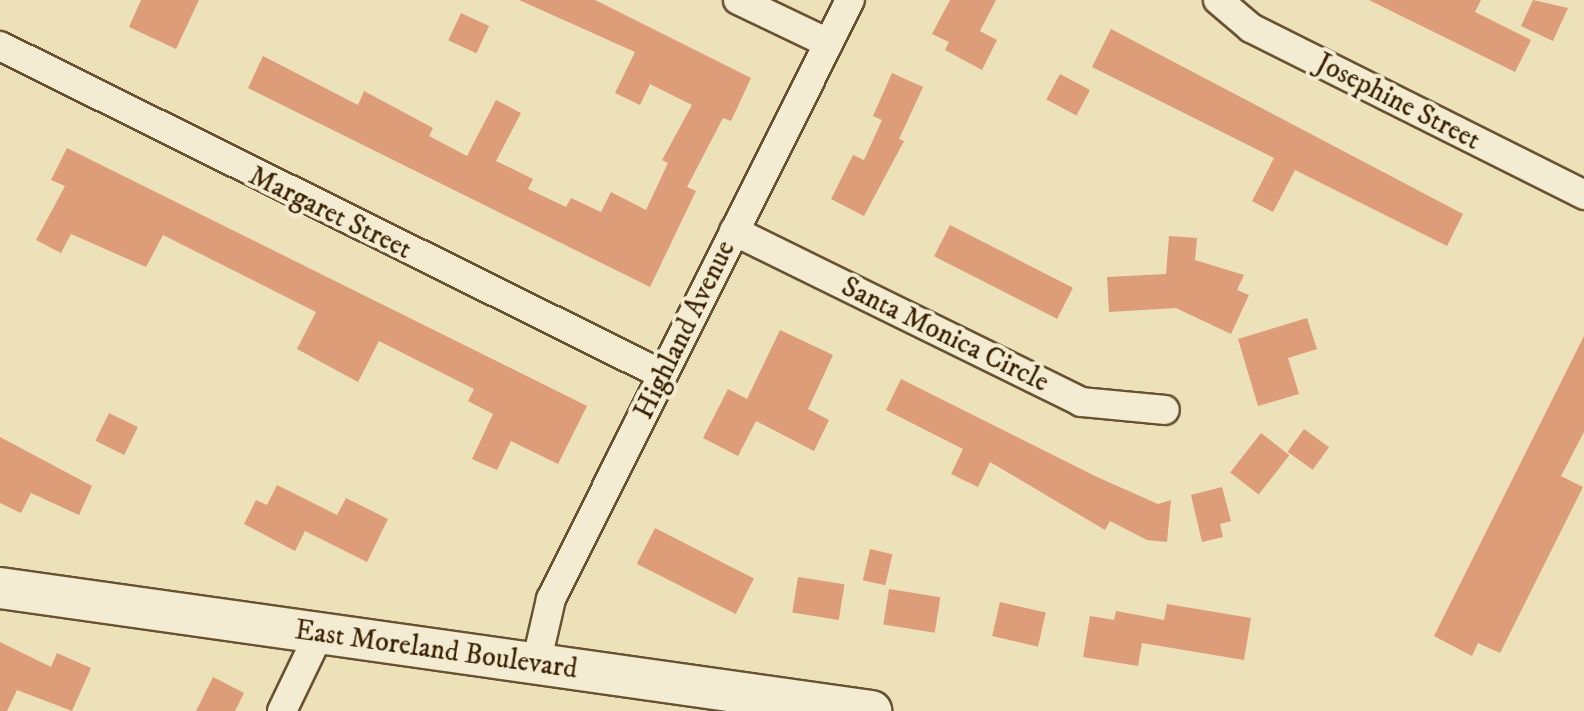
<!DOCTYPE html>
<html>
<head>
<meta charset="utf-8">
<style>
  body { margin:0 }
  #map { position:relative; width:1584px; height:711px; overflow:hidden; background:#ede1b9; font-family:"IM FELL DW Pica",serif }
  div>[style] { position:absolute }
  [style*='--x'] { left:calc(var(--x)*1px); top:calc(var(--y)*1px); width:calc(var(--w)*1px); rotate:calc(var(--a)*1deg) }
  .building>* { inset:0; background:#dc9d78; transform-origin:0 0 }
  .roads { filter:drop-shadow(2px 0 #685230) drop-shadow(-2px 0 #685230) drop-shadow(0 2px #685230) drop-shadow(0 -2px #685230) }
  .street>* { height:28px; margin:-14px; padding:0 14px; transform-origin:14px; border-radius:14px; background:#f3ecd2 }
  .secondary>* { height:40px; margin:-20px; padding:0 20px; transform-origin:20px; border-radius:20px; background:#f3ecd2 }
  span { translate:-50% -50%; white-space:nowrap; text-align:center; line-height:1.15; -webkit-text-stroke:8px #f3ecd2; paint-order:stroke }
  .street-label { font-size:28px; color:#3c2202 }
</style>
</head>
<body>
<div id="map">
  <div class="building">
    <div style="clip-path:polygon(141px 0,199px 0,176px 49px,129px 27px)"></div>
    <div style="clip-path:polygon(519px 0,595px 0,751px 78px,731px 121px,723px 118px,687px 187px,696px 191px,650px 287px,248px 88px,263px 56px,358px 105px,364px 91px,433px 128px,429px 136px,467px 156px,496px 100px,521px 113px,496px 161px,533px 179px,528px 189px,566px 207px,571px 198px,601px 212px,611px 192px,646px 210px,668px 163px,662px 160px,692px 105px,650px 84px,640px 105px,615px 93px,635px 52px)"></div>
    <div style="clip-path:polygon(950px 0,996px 0,980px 31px,997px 40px,982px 70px,945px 50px,949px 42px,932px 34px)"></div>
    <div style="clip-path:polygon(1369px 0,1481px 0,1475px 12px,1531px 40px,1515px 72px)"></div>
    <div style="clip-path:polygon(1533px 0,1568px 8px,1553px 41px,1521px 26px)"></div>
    <div style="left:461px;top:13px;width:31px;height:30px;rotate:25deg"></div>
    <div style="clip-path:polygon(1111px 29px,1463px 214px,1447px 246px,1295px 170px,1273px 212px,1252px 201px,1274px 158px,1092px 67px)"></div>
    <div style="clip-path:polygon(892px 73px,923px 87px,899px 139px,904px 141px,864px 216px,831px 199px,853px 155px,864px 160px,882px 120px,873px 116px)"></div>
    <div style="left:1060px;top:74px;width:34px;height:29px;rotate:28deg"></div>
    <div style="clip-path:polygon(67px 148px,587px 406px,558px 464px,511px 441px,497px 470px,472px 459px,493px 414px,468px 401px,474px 389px,379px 341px,358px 382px,297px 349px,316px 312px,163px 235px,146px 267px,71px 234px,61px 253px,36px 240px,65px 186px,51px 180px)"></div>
    <div style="left:950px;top:225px;width:138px;height:35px;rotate:27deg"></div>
    <div style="clip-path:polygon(1169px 236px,1197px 238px,1195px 260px,1244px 275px,1237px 290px,1249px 295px,1231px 334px,1176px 308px,1109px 312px,1107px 277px,1166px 274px)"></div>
    <div style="clip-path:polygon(1307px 318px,1317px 349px,1288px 358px,1299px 394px,1258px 406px,1238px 339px)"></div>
    <div style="clip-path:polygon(780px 330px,833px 355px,808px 409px,829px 420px,814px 451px,756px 421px,738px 456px,703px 438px,728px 389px,747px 399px)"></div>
    <div style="clip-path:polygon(1584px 336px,1584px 432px,1561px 476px,1583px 487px,1500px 653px,1478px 643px,1472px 656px,1434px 636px)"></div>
    <div style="clip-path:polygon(901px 379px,1097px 477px,1158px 504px,1171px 500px,1167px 542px,1147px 540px,1110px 521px,1105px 530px,990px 462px,978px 487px,951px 474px,963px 449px,886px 410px)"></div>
    <div style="left:109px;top:413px;width:32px;height:31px;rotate:26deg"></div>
    <div style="left:1304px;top:429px;width:31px;height:28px;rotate:36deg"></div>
    <div style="left:1261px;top:433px;width:36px;height:50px;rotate:38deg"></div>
    <div style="clip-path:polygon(0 437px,92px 486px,79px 515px,31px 493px,21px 513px,0 503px)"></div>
    <div style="clip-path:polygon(277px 485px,337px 515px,346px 498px,388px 519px,367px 562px,305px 531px,295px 551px,244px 524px,256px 500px,267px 505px)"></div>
    <div style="clip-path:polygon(1222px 487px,1231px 521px,1220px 524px,1223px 537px,1202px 542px,1191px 495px)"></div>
    <div style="left:655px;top:528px;width:111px;height:40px;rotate:27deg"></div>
    <div style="left:870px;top:549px;width:23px;height:32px;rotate:13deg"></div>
    <div style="left:798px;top:577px;width:47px;height:36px;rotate:9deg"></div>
    <div style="left:889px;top:589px;width:52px;height:36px;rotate:9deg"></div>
    <div style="left:1000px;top:602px;width:47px;height:35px;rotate:13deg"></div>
    <div style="clip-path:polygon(1167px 604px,1251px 618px,1244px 660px,1142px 643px,1138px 666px,1083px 657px,1090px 616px,1114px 620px,1116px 611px,1164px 620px)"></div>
    <div style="clip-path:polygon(0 642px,51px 667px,57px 653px,91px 668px,72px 711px,17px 690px,7px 711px,0 711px)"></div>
    <div style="clip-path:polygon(213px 677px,244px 693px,235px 711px,196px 711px)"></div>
  </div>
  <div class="roads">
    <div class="street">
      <div style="--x:738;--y:0;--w:100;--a:25.5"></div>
      <div style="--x:1218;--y:0;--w:43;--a:40.3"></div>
      <div style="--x:1251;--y:28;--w:373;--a:26.6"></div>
      <div style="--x:0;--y:46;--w:740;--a:26.39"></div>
      <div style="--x:734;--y:231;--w:387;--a:26.2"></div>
      <div style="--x:1081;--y:402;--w:84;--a:5.4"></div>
      <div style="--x:536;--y:664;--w:67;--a:-77"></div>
      <div style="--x:551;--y:599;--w:669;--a:-63.47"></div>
      <div style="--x:282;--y:711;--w:85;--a:-64.3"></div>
    </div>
    <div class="secondary">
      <div style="--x:0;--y:588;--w:880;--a:8.04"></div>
    </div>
  </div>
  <div class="street-label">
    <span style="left:1398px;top:102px;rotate:27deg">Josephine Street</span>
    <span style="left:330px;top:213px;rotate:26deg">Margaret Street</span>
    <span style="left:685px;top:330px;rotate:-64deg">Highland Avenue</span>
    <span style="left:945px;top:335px;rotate:26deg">Santa Monica Circle</span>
    <span style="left:436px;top:650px;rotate:8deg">East Moreland Boulevard</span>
  </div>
</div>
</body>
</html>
